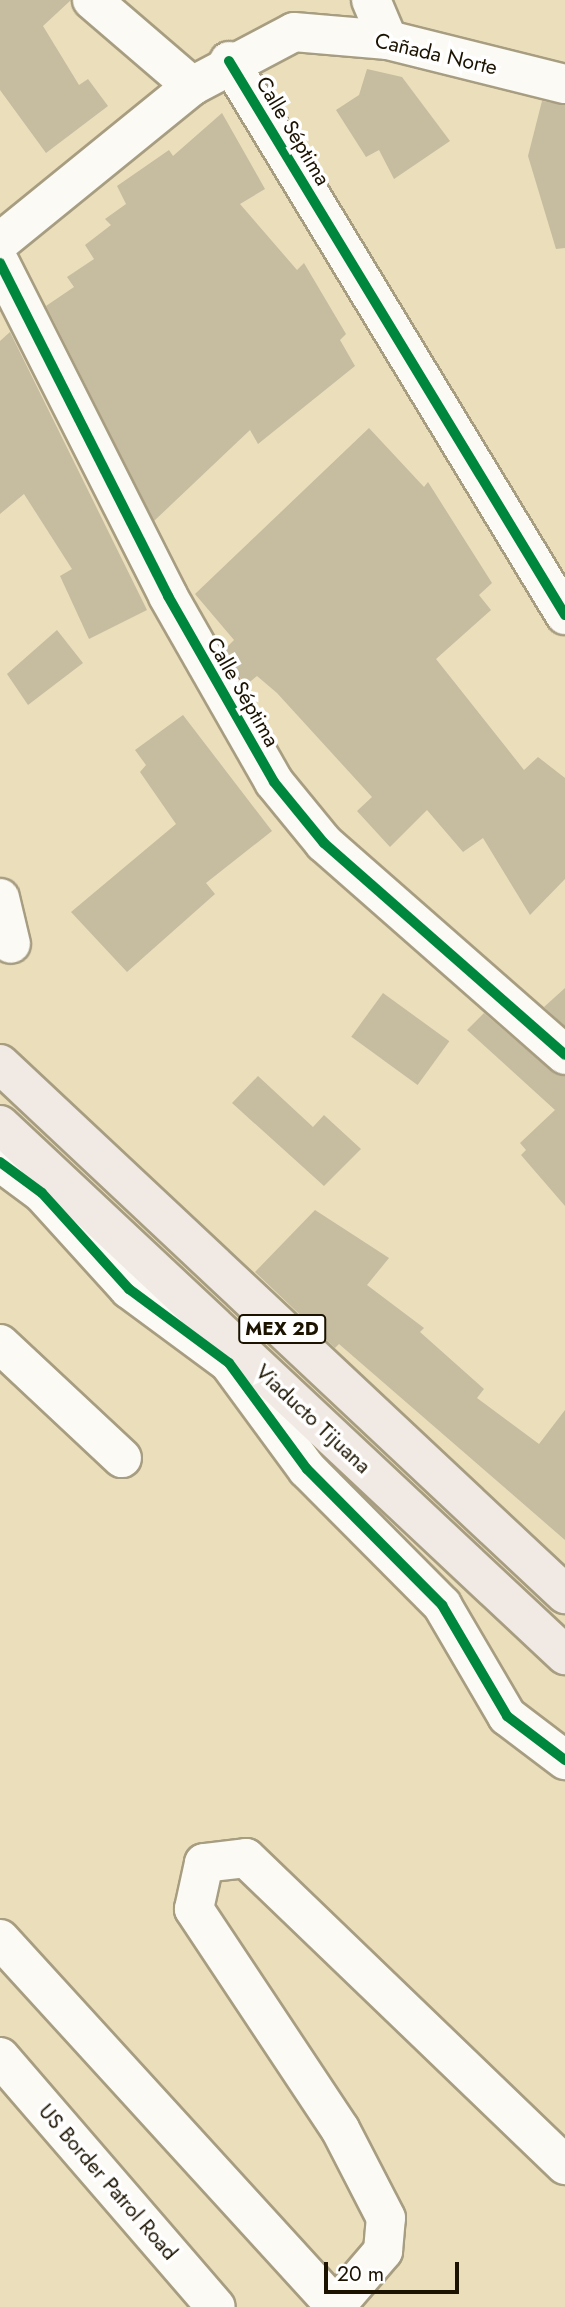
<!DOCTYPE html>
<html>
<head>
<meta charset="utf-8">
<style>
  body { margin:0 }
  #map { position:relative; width:565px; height:2307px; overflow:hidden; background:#ebdebb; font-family:Jost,sans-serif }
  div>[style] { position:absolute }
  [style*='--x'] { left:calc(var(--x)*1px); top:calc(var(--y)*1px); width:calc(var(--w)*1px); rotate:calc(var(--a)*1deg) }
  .building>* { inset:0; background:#c6bca0; transform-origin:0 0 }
  .roads { filter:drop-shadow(2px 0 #a79d81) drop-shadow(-2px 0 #a79d81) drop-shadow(0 2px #a79d81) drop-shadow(0 -2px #a79d81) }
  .minor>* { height:38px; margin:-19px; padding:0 19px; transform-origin:19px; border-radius:19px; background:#fcfaf5 }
  .highway>* { height:38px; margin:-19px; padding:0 19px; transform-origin:19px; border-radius:19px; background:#f1e9e3 }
  .cycleway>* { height:10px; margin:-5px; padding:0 5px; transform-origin:5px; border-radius:5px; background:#00873e }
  span { translate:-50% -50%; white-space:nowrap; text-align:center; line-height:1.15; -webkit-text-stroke:7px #fff; paint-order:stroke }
  .shield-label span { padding:2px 5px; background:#fff; border:2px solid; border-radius:5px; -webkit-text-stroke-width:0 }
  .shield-label { font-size:19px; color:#1b1300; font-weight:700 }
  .street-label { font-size:21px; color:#1b1300 }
  .scale { position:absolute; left:324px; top:2262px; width:135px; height:32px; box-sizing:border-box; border:4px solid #1b1300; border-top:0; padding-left:9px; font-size:21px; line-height:24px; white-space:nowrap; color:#1b1300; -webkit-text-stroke:5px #fff; paint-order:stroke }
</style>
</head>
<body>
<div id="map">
  <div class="building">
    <div style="clip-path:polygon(0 0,71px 0,43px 26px,79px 85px,88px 79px,108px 106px,46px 153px,0 90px)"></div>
    <div style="clip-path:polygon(367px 69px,402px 77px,450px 141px,394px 179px,379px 150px,366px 157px,336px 110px,359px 95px)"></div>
    <div style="clip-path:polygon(542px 101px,565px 105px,565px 248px,556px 249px,528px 156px)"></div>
    <div style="clip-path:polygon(222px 113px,265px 189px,240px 204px,297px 270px,304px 263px,346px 334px,340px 340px,355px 366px,258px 444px,250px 430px,154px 521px,46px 306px,74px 287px,67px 277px,94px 259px,85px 245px,111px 225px,105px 219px,126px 204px,117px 186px,169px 150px,173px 156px)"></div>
    <div style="clip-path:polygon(10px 332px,147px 610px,89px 639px,60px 576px,72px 569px,24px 494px,0 514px,0 341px)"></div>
    <div style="clip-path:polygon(369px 428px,424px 487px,428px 482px,492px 583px,479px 595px,491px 610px,436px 659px,524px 770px,538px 757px,565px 778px,565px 879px,530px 915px,483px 838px,463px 852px,427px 810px,390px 847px,357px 811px,372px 797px,277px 693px,257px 676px,245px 686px,224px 650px,234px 640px,195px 594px)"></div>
    <div style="clip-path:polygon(57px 630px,83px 663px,28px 705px,7px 674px)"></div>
    <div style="clip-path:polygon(183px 715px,272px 831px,206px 883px,215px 894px,127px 972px,71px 912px,176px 824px,140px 772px,146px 765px,135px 750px)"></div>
    <div style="clip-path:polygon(565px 988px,565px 1026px,544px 1007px)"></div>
    <div style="left:383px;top:993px;width:82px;height:54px;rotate:36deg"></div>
    <div style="clip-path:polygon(484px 1013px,551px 1071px,565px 1076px,565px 1206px,521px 1155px,526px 1150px,520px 1143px,555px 1110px,467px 1030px)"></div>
    <div style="clip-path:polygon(258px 1076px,313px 1127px,324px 1115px,361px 1149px,324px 1186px,232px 1103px)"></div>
    <div style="clip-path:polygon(315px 1210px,389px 1258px,367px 1285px,424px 1328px,420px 1332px,484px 1389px,477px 1398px,539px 1444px,565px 1410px,565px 1540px,339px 1344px,335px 1348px,255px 1272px)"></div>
  </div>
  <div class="roads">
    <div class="minor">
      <div style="--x:92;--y:0;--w:132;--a:40.7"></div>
      <div style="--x:371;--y:0;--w:43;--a:67"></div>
      <div style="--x:229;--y:61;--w:648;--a:58.76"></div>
      <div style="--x:0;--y:242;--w:247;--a:-39.1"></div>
      <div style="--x:192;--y:86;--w:115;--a:-27.9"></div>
      <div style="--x:294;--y:32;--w:94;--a:4.9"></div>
      <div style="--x:388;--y:40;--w:182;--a:14"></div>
      <div style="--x:0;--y:263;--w:373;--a:63.2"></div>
      <div style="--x:168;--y:596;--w:214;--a:60.3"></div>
      <div style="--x:274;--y:782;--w:79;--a:50.7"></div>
      <div style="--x:324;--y:843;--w:321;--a:41.3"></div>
      <div style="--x:0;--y:898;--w:47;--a:76.6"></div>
      <div style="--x:0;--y:1162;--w:52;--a:36.4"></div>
      <div style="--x:42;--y:1193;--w:130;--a:47.8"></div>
      <div style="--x:129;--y:1289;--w:124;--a:36.5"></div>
      <div style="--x:229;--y:1363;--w:132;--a:53.7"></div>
      <div style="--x:307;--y:1469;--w:192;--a:45.2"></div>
      <div style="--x:442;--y:1605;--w:129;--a:59.6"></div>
      <div style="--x:507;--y:1716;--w:73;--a:37.2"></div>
      <div style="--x:0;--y:1344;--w:167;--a:43.1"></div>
      <div style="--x:0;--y:1939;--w:498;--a:47.6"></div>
      <div style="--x:0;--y:2057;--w:330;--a:49.2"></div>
      <div style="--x:335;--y:2307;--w:74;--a:-49.4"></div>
      <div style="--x:383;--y:2251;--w:33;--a:-85"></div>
      <div style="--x:386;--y:2218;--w:100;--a:-117.3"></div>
      <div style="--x:340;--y:2129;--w:264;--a:-123.6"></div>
      <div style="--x:194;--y:1909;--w:47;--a:-77.7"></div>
      <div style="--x:204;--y:1863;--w:42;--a:-6.8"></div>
      <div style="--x:246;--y:1858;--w:443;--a:43.9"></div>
    </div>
    <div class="highway">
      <div style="--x:0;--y:1064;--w:775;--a:43.17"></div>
      <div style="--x:0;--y:1125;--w:775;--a:43.17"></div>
    </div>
  </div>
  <div class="cycleway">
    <div style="--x:229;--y:61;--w:648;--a:58.76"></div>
    <div style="--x:0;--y:263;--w:373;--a:63.2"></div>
    <div style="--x:168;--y:596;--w:214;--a:60.3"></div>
    <div style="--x:274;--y:782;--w:79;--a:50.7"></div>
    <div style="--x:324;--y:843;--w:321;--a:41.3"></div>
    <div style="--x:0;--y:1162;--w:52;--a:36.4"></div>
    <div style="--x:42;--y:1193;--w:130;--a:47.8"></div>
    <div style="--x:129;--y:1289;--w:124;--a:36.5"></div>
    <div style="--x:229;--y:1363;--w:132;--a:53.7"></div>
    <div style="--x:307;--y:1469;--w:192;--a:45.2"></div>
    <div style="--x:442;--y:1605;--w:129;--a:59.6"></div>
    <div style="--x:507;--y:1716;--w:73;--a:37.2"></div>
  </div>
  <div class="shield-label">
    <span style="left:282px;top:1329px">MEX 2D</span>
  </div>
  <div class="street-label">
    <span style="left:436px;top:54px;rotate:13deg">Cañada Norte</span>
    <span style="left:293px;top:131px;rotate:59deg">Calle Séptima</span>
    <span style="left:243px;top:692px;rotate:60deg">Calle Séptima</span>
    <span style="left:313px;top:1419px;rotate:43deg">Viaducto Tijuana</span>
    <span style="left:108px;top:2182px;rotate:49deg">US Border Patrol Road</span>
  </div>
  <div class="scale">20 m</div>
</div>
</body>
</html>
